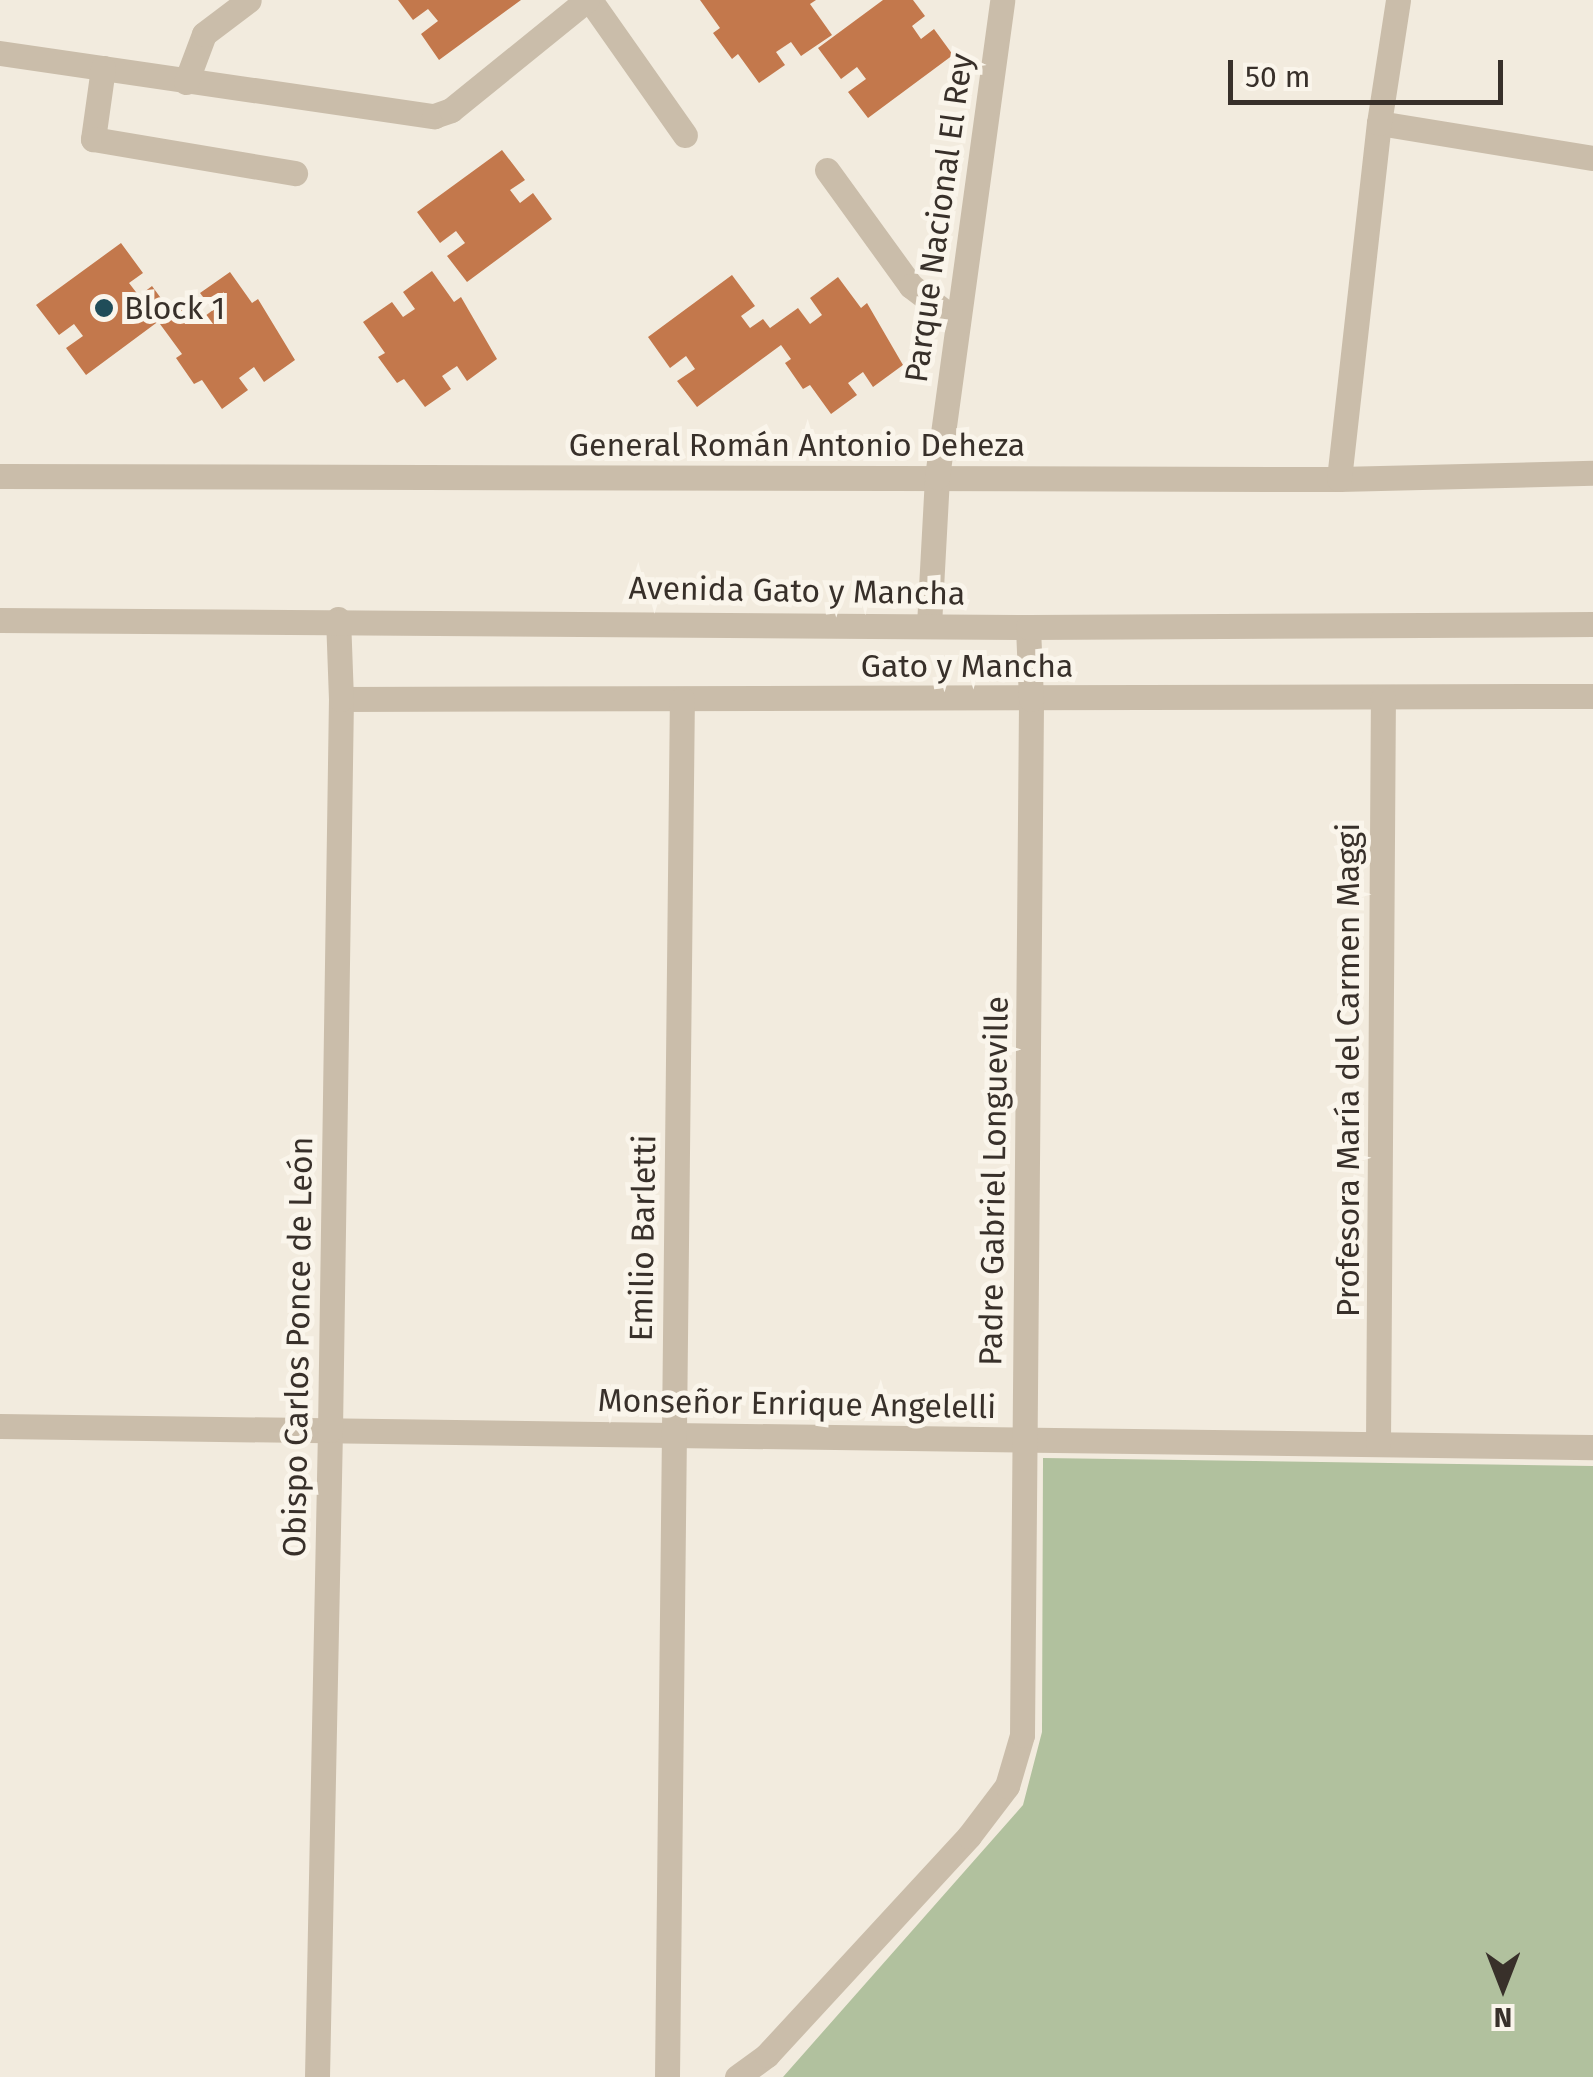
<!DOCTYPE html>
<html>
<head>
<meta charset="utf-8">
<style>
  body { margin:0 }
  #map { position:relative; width:1593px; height:2077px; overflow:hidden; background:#f2ebde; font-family:"Fira Sans",sans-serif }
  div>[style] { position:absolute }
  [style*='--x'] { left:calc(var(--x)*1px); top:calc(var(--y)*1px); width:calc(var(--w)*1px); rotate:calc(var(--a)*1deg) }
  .green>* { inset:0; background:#b1c19e }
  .building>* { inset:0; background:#c3784c }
  .minor>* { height:25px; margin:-12.5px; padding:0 12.5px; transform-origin:12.5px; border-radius:12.5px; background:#cabdaa }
  .tertiary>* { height:25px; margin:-12.5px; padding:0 12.5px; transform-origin:12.5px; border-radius:12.5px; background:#cabdaa }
  .dots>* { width:28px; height:28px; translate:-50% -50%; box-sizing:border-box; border:5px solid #faf5eb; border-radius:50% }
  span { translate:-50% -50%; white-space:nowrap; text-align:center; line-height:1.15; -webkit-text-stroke:10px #faf5eb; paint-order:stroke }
  .street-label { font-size:32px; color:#38302a }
  .poi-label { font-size:32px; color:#38302a }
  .left { translate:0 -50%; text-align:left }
  .north { position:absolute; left:1453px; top:1937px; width:100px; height:100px; -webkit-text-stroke:8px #faf5eb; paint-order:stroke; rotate:180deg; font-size:28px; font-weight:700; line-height:40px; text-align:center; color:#38302a }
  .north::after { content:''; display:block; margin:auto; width:35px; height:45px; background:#38302a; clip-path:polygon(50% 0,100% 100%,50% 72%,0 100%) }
  .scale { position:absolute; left:1228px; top:60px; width:275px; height:45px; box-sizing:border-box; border:5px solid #38302a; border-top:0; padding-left:12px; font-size:30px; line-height:35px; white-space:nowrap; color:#38302a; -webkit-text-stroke:8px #faf5eb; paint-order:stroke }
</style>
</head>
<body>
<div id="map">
  <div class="green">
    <div style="clip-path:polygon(1043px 1458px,1593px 1466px,1593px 2077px,783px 2077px,1023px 1805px,1042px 1732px)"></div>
  </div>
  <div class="building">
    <div style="clip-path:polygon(398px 0,521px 0,439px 60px,421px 34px,438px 21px,428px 9px,413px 20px)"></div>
    <div style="clip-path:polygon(700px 0,816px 0,810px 4px,832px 35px,801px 56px,791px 42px,776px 52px,785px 65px,759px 83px,738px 54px,732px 59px,713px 33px,720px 28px)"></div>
    <div style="clip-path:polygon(883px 0,913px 0,925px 16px,912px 26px,921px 39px,934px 29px,953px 55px,868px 118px,848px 92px,866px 79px,857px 67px,841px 79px,818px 48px)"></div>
    <div style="clip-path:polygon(502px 150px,525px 180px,510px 190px,520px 203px,533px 193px,552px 219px,467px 282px,447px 256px,465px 243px,456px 231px,440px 243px,417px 212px)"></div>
    <div style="clip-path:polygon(121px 243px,143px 273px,129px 283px,139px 296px,152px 286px,171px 312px,86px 375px,66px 348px,83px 336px,74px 324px,59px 335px,36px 305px)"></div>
    <div style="clip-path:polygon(432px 271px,454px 302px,461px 297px,497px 359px,467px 381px,457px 366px,442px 376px,451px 389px,425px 407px,404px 379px,397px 383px,378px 357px,385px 353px,363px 322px,392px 302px,403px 317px,415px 309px,403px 292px)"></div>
    <div style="clip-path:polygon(230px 272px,252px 303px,258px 299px,295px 360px,264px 382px,254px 367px,239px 378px,248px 390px,222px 409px,202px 380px,194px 384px,176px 358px,182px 354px,160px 324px,190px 303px,201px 319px,213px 310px,200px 293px)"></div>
    <div style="clip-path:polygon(732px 275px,755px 306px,741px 316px,750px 328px,763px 319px,770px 328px,798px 308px,810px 324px,822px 315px,810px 298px,838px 277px,861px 308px,867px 303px,903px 365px,873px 387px,863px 372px,848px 383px,857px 395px,831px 414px,810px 385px,803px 389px,785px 363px,791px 359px,781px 345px,697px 407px,677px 381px,695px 369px,686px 356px,670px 368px,648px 337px)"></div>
  </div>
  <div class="minor">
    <div style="--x:590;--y:0;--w:165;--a:54.9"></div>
    <div style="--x:0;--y:53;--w:439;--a:8.3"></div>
    <div style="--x:434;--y:116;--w:18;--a:-19"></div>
    <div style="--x:451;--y:110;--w:175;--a:-39"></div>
    <div style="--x:103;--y:68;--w:72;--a:98"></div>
    <div style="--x:93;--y:139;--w:205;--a:9.6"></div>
    <div style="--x:186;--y:82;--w:51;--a:-69.4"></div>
    <div style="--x:204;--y:34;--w:56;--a:-37.1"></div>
    <div style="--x:1379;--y:123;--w:217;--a:9.3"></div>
    <div style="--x:827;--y:170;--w:143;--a:54.1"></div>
    <div style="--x:911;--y:286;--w:59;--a:37.5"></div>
    <div style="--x:0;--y:476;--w:1339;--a:0.13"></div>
    <div style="--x:1339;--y:479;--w:254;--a:-1.4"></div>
    <div style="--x:1339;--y:479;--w:358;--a:-83.6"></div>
    <div style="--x:1379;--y:123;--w:124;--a:-81.2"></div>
    <div style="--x:929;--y:625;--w:148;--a:-86.9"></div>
    <div style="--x:937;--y:477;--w:481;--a:-82.2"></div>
    <div style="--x:341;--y:699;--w:1252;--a:-0.14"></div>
    <div style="--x:0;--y:1426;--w:1593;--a:0.76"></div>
    <div style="--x:1378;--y:1443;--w:745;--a:-89.62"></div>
    <div style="--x:317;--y:2077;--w:647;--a:-88.85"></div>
    <div style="--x:330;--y:1430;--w:731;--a:-89.14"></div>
    <div style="--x:341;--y:699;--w:80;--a:-92.1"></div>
    <div style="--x:667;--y:2077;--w:1378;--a:-89.38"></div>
    <div style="--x:737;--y:2077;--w:37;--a:-36"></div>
    <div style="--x:767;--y:2055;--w:298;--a:-47.3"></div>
    <div style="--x:969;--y:1836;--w:63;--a:-52.8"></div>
    <div style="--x:1007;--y:1786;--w:53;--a:-73.6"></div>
    <div style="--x:1022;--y:1735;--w:1036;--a:-89.5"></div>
    <div style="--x:1031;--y:699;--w:72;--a:-92.4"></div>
  </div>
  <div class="tertiary">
    <div style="--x:0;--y:620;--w:1028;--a:0.39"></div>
    <div style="--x:1028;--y:627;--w:565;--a:-0.3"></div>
  </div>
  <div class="dots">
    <div style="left:104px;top:308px;background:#204d59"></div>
  </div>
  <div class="street-label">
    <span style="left:939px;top:218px;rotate:-82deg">Parque Nacional El Rey</span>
    <span style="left:797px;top:445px">General Román Antonio Deheza</span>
    <span style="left:797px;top:591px;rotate:1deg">Avenida Gato y Mancha</span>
    <span style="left:967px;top:666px">Gato y Mancha</span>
    <span style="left:1348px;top:1070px;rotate:-90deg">Profesora María del Carmen Maggi</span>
    <span style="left:994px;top:1181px;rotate:-89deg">Padre Gabriel Longueville</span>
    <span style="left:643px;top:1238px;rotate:-89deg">Emilio Barletti</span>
    <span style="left:298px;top:1347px;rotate:-89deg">Obispo Carlos Ponce de León</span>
    <span style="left:797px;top:1404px;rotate:1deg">Monseñor Enrique Angelelli</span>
  </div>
  <div class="poi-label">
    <span class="left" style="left:124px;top:308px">Block 1</span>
  </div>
  <div class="north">N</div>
  <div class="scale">50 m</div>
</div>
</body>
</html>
